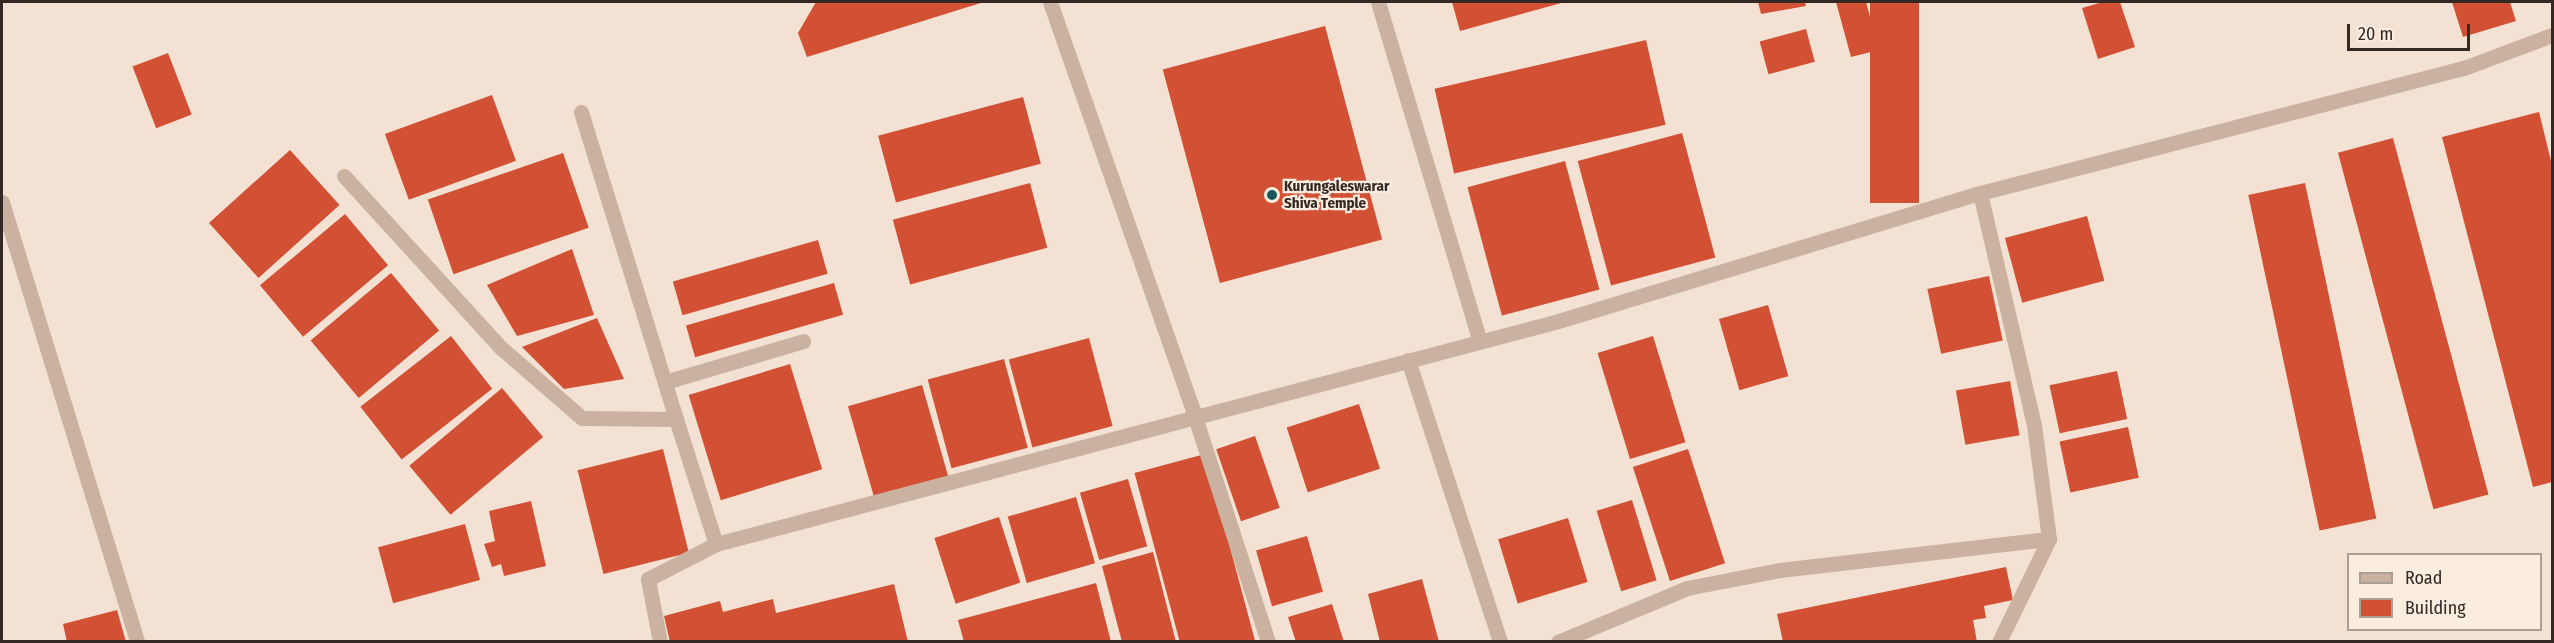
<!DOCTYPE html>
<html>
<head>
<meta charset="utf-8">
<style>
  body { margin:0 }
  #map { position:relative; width:2554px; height:643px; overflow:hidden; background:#f3e2d4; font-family:"Fira Sans Condensed",sans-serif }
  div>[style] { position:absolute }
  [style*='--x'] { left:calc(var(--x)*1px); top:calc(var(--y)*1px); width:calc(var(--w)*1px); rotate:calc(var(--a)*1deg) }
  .building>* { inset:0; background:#d25033; transform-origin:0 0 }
  .lane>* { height:15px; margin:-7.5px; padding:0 7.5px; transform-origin:7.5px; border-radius:7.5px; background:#cbb19f }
  .street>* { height:15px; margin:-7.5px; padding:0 7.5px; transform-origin:7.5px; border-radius:7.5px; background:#cbb19f }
  .dots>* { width:16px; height:16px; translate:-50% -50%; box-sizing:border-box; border:3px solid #faede0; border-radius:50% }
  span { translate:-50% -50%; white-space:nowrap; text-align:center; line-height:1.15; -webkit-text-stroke:4.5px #faede0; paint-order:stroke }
  .poi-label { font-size:15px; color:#342824; font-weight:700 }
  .left { translate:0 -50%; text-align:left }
  .frame { position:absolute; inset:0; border:3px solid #342824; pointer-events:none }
  .legend { position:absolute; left:2347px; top:553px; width:195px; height:78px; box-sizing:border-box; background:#faede0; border:2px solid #ab9e95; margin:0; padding:8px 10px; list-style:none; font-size:18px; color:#342824 }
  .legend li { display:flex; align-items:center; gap:12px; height:30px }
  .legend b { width:30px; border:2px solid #ab9e95 }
  .scale { position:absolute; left:2347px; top:24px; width:123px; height:27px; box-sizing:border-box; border:3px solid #342824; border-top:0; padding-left:8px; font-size:18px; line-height:21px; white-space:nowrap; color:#342824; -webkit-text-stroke:4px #faede0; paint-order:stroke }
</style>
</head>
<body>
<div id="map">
  <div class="building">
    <div style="clip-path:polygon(816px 2px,984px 2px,807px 57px,798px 33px)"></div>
    <div style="clip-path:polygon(1452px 2px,1565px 2px,1460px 31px)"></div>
    <div style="clip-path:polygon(1758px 2px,1805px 2px,1806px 6px,1761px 14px)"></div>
    <div style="clip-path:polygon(1836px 2px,1866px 2px,1879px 50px,1851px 57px)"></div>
    <div style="left:1870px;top:2px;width:49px;height:201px"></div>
    <div style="clip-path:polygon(2103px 2px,2120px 2px,2135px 47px,2098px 59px,2082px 8px)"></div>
    <div style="clip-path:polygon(2452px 2px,2510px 2px,2516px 21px,2463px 37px)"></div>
    <div style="left:1325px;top:26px;width:221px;height:168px;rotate:75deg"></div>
    <div style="left:1806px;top:29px;width:34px;height:48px;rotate:75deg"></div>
    <div style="left:1646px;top:40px;width:87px;height:217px;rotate:77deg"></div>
    <div style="left:168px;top:53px;width:66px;height:38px;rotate:69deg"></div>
    <div style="left:492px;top:95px;width:70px;height:114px;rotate:70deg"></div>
    <div style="left:1023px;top:97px;width:69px;height:150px;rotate:75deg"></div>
    <div style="clip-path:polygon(2539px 112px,2552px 165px,2552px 482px,2533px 487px,2442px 137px)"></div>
    <div style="left:1682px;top:133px;width:129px;height:108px;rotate:75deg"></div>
    <div style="left:2393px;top:138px;width:369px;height:57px;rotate:75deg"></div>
    <div style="left:290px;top:150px;width:74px;height:109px;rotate:48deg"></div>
    <div style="left:563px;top:153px;width:79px;height:143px;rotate:71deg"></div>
    <div style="left:1565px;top:161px;width:133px;height:101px;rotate:75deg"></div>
    <div style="left:1030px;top:183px;width:67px;height:142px;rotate:75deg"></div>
    <div style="left:2305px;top:183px;width:343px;height:58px;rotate:78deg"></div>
    <div style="left:345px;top:214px;width:67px;height:111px;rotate:50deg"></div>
    <div style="left:2087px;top:216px;width:67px;height:85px;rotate:75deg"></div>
    <div style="left:818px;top:240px;width:35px;height:151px;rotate:74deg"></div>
    <div style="clip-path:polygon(572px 249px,594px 315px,517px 336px,487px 285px)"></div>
    <div style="left:391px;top:273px;width:75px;height:105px;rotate:50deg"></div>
    <div style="left:1989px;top:276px;width:66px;height:63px;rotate:78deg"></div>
    <div style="left:834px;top:283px;width:33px;height:154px;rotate:74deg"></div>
    <div style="left:1768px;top:305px;width:74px;height:51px;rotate:74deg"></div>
    <div style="clip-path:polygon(597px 318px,624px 379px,564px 389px,522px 347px)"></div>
    <div style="left:451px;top:336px;width:67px;height:115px;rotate:52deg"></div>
    <div style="left:1653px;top:336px;width:111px;height:58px;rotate:73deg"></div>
    <div style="left:1089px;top:338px;width:91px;height:83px;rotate:75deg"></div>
    <div style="left:1004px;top:359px;width:92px;height:79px;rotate:75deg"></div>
    <div style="left:790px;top:364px;width:110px;height:106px;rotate:73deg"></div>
    <div style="left:2117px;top:371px;width:49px;height:69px;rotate:78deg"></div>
    <div style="left:2010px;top:381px;width:55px;height:55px;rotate:80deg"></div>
    <div style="left:922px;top:385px;width:96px;height:77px;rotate:74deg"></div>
    <div style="left:502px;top:388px;width:64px;height:121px;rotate:50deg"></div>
    <div style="left:1359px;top:404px;width:68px;height:76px;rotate:72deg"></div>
    <div style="left:2128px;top:427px;width:52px;height:70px;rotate:78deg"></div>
    <div style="left:1255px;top:436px;width:76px;height:41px;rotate:71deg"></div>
    <div style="left:663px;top:449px;width:107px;height:88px;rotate:76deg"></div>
    <div style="left:1688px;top:449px;width:120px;height:58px;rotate:72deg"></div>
    <div style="left:1205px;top:454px;width:195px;height:73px;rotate:75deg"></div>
    <div style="left:1128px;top:479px;width:70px;height:50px;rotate:74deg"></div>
    <div style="left:1076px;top:497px;width:69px;height:71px;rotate:74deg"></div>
    <div style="left:1632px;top:500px;width:84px;height:37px;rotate:73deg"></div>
    <div style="clip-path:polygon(531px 501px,546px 566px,504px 576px,501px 564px,492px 567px,484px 544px,495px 541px,489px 511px)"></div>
    <div style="left:999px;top:517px;width:69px;height:68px;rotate:72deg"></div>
    <div style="left:1568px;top:518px;width:67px;height:73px;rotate:73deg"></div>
    <div style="left:465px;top:524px;width:58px;height:90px;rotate:75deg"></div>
    <div style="left:1307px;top:536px;width:58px;height:53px;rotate:74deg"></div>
    <div style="clip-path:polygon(1153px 552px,1176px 642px,1122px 642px,1102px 566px)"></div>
    <div style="clip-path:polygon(2006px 567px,2013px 600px,1984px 606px,1986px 618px,1973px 620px,1977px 642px,1783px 642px,1777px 614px)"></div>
    <div style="clip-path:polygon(1422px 579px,1439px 642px,1380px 642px,1368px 594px)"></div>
    <div style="clip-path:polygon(1096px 583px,1111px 642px,964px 642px,958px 620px)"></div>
    <div style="clip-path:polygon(894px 584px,908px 642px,670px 642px,664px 616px,720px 601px,723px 612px,773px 599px,776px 613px)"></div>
    <div style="clip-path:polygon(1332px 604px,1344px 642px,1296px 642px,1288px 617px)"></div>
    <div style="clip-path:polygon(117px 610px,126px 642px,67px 642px,63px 624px)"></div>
  </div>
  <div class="lane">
    <div style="--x:2;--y:202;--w:460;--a:72.9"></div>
    <div style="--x:1408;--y:360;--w:297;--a:71.9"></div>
  </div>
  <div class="street">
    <div style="--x:1050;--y:2;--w:436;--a:70.7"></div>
    <div style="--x:1194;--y:414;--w:240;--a:72"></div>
    <div style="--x:1378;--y:2;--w:354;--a:73.3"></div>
    <div style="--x:581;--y:112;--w:321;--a:72.8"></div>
    <div style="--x:344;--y:176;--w:231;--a:47.6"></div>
    <div style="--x:500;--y:347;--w:108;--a:40.9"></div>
    <div style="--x:582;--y:418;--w:94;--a:0.6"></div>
    <div style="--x:676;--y:419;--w:131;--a:72.3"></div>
    <div style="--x:1980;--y:193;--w:500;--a:-14.5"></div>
    <div style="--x:2464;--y:68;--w:94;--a:-20.6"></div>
    <div style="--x:665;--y:382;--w:144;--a:-16.5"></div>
    <div style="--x:660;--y:642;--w:64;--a:-100.8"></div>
    <div style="--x:648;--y:579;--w:76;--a:-27.2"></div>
    <div style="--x:716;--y:544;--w:868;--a:-14.82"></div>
    <div style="--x:1555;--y:322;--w:444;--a:-16.9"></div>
    <div style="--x:1980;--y:193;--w:238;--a:76.9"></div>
    <div style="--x:2034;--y:425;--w:115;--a:82.5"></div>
    <div style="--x:2049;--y:539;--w:114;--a:115.9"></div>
    <div style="--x:1558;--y:642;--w:140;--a:-22.7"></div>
    <div style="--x:1687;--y:588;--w:95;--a:-11"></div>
    <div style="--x:1780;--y:570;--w:271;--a:-6.6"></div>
  </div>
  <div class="dots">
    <div style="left:1272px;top:195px;background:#165859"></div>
  </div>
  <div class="poi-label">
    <span class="left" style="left:1284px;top:195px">Kurungaleswarar<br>Shiva Temple</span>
  </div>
  <div class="frame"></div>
  <ul class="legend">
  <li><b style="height:8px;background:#cbb19f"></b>Road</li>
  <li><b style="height:16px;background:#d25033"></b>Building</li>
  </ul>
  <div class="scale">20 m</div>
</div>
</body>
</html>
